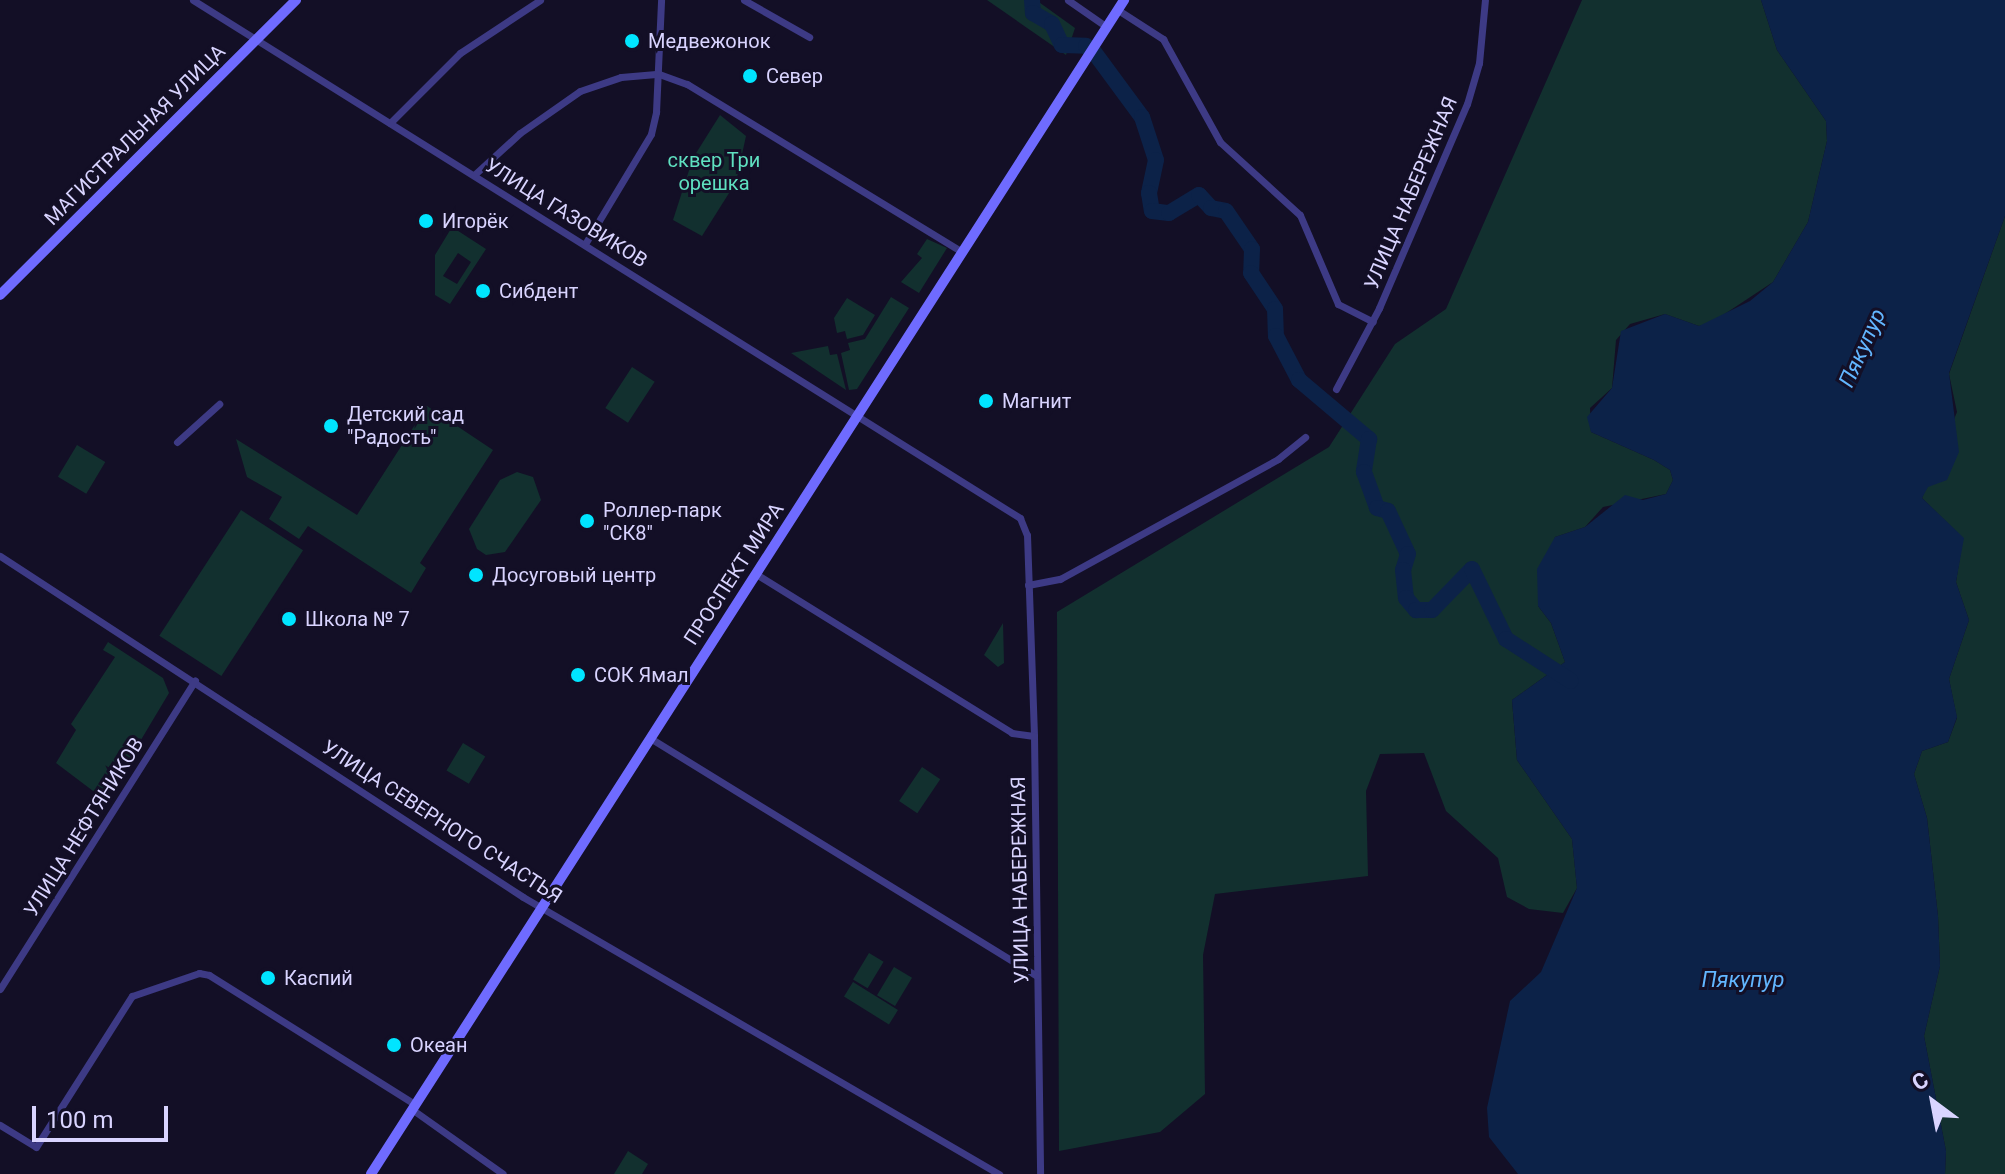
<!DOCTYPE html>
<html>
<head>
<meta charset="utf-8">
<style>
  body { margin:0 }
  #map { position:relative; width:2005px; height:1174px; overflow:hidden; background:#130f26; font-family:Roboto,sans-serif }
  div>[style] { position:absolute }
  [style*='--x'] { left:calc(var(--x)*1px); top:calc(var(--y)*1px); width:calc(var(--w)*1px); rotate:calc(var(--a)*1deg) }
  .green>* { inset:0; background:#12302f; transform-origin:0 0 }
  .water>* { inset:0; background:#0c2248 }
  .river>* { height:16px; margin:-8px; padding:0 8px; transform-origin:8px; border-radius:8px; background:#0c2248 }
  .minor>* { height:7px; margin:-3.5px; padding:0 3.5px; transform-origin:3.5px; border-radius:3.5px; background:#3d3a85 }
  .secondary>* { height:10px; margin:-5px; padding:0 5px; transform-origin:5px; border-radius:5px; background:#6f6bff }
  .dots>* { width:22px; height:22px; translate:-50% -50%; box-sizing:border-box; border:4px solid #130f26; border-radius:50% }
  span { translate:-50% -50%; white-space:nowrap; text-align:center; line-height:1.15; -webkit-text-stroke:6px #130f26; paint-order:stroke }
  .poi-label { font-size:20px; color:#d9d4ff }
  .left { translate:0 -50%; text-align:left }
  .street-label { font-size:20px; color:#d9d4ff }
  .park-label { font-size:20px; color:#5fe0c0 }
  .water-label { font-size:22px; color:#62b6ff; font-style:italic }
  .north { position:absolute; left:1893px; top:1062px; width:80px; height:80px; -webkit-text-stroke:6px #130f26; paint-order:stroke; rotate:328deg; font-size:22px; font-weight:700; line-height:32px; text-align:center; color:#d9d4ff }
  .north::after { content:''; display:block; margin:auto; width:28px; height:36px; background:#d9d4ff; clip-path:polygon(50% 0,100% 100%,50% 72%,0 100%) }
  .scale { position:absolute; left:32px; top:1106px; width:136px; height:36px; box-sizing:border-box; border:4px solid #d9d4ff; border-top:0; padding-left:10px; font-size:24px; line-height:28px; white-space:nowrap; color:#d9d4ff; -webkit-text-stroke:6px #130f26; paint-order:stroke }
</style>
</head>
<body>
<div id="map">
  <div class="green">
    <div style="clip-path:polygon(987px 0,1036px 0,1075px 28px,1066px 55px)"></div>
    <div style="clip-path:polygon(1582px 0,1761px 0,1777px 50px,1826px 121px,1827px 141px,1808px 222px,1773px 282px,1711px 323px,1699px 326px,1665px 314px,1630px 324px,1616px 340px,1612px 388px,1590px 408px,1591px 432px,1654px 460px,1670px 470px,1673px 480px,1666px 494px,1603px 507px,1585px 527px,1555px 537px,1538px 606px,1551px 623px,1565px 662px,1512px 700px,1517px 760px,1572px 839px,1577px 888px,1563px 913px,1529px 909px,1507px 897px,1498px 858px,1446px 811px,1424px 753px,1380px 754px,1366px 791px,1368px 876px,1215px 894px,1203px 955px,1205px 1094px,1160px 1132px,1059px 1151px,1057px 612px,1329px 447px,1395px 344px,1446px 309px)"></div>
    <div style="clip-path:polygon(720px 115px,746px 136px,736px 182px,702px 236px,673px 220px,693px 158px)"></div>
    <div style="clip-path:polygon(2005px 216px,2005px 1174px,1945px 1174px,1946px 1151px,1924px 1036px,1940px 966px,1938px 916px,1927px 818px,1914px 774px,1922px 751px,1948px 742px,1957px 718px,1949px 679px,1969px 620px,1956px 582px,1963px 538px,1922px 498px,1957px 412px,1949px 374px)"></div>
    <div style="clip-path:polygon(evenodd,452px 227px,486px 249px,450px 304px,435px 295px,435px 255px,452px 227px,458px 253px,471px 262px,457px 284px,443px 276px,458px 253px)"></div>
    <div style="clip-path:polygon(927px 239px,947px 248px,919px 293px,901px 282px,922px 258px,917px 254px)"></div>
    <div style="clip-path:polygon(891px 297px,909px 308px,857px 389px,849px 390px,841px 353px,850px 350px,848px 343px,865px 339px)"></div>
    <div style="clip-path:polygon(847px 298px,875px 315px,863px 335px,847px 339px,845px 331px,837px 333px,834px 318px)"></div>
    <div style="clip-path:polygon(828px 346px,830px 355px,837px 354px,846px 390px,791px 353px)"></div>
    <div style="left:632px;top:367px;width:27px;height:49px;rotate:33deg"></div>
    <div style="clip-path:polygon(427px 406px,493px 450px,420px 563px,426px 568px,411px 593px,308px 526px,299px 539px,269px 519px,282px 497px,247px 477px,236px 439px,357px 515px)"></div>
    <div style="left:77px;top:445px;width:33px;height:37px;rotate:31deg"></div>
    <div style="clip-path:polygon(517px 472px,533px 477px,541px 500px,505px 552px,486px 555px,477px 549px,469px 529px,500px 480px)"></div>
    <div style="left:241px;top:510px;width:74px;height:150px;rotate:33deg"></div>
    <div style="clip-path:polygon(1003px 623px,1004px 663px,998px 667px,984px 655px)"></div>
    <div style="clip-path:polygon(108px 642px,163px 678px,169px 693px,105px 800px,56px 763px,76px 730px,71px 724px,115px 657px,103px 650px)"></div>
    <div style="left:463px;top:743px;width:26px;height:32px;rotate:31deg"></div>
    <div style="left:922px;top:767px;width:22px;height:41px;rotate:34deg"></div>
    <div style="left:869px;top:953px;width:17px;height:31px;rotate:31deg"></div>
    <div style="left:894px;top:967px;width:21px;height:33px;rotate:31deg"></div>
    <div style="left:853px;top:982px;width:53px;height:17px;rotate:32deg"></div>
    <div style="clip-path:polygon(628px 1151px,648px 1164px,642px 1174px,614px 1174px)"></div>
  </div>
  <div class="water">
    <div style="clip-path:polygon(1761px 0,2005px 0,2005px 216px,1949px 373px,1959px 452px,1947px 480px,1928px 487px,1922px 498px,1964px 538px,1956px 582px,1969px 620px,1949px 679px,1957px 717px,1948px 742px,1922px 751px,1914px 774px,1927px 818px,1938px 916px,1940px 966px,1924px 1036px,1946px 1151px,1945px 1174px,1518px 1174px,1489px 1137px,1487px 1108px,1510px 1001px,1541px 972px,1577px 888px,1572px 839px,1517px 760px,1512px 700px,1565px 662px,1551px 623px,1538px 606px,1537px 569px,1555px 537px,1585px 527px,1625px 495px,1643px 500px,1666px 494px,1673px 480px,1670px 470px,1654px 460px,1591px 432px,1587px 417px,1612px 388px,1621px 331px,1665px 314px,1699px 326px,1750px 301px,1773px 282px,1808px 222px,1827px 141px,1826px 121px,1777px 50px)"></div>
  </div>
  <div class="river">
    <div style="--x:1032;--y:0;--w:13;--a:86"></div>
    <div style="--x:1033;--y:13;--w:22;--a:30"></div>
    <div style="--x:1052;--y:24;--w:23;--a:65"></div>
    <div style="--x:1062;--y:45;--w:24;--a:2"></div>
    <div style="--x:1086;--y:46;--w:10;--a:37"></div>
    <div style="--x:1094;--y:52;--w:81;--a:53.6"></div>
    <div style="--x:1142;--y:117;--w:45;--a:72"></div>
    <div style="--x:1156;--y:160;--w:34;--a:102"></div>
    <div style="--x:1149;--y:193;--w:18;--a:81"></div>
    <div style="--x:1152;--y:211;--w:17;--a:7"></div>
    <div style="--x:1169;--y:213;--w:35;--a:-31"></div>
    <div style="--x:1199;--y:195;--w:18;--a:47"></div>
    <div style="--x:1211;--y:208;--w:15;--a:11"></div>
    <div style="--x:1226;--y:211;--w:46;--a:55.6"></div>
    <div style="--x:1252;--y:249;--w:24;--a:92"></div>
    <div style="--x:1251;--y:273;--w:43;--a:56.3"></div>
    <div style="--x:1275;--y:309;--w:27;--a:88"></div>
    <div style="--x:1276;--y:336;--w:50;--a:62.4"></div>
    <div style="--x:1299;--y:380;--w:92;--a:40.1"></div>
    <div style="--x:1369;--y:439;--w:33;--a:99"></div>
    <div style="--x:1364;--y:472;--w:38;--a:70"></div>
    <div style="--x:1377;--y:508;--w:11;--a:15"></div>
    <div style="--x:1388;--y:511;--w:47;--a:65.1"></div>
    <div style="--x:1408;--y:554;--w:17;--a:107"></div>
    <div style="--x:1403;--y:570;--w:28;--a:84"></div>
    <div style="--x:1406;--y:598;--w:16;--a:50"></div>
    <div style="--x:1416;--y:610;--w:16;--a:0"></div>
    <div style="--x:1432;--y:610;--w:57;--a:-45.7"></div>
    <div style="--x:1472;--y:569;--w:78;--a:64.1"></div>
    <div style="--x:1506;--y:639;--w:77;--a:32.9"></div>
  </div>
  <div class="minor">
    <div style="--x:193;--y:0;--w:976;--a:32.06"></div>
    <div style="--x:1020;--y:518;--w:18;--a:68"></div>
    <div style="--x:1027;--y:535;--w:201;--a:88"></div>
    <div style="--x:1034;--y:736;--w:438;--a:89.2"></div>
    <div style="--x:744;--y:0;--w:75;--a:29.6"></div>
    <div style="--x:1068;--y:0;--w:47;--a:34.7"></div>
    <div style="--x:1118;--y:10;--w:54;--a:32.8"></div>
    <div style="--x:1163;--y:39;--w:118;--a:61"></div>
    <div style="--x:1220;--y:142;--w:108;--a:42.4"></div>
    <div style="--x:1300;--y:215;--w:97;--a:66.9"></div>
    <div style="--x:1338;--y:304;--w:39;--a:27"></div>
    <div style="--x:390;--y:123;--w:99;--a:-45"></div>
    <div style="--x:460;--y:53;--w:96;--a:-33.5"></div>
    <div style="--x:474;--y:175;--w:62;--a:-42.4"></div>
    <div style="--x:520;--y:133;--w:73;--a:-35"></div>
    <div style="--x:580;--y:91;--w:43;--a:-18.9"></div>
    <div style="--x:621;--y:77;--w:38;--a:-5"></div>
    <div style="--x:659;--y:74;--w:30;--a:20"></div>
    <div style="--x:687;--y:84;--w:322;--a:31.4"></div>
    <div style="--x:585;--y:244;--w:128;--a:-59"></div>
    <div style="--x:651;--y:134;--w:23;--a:-77"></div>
    <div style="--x:656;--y:112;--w:112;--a:-87.4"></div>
    <div style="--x:1336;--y:389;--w:92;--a:-62"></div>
    <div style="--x:1379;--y:308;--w:222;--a:-66.7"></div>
    <div style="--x:1467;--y:104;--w:43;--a:-73.7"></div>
    <div style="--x:1479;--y:63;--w:63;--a:-84.6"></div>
    <div style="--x:177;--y:442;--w:57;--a:-42.1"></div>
    <div style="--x:0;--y:556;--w:624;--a:33.1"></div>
    <div style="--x:523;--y:897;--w:551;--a:30.2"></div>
    <div style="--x:756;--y:574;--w:301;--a:31.8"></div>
    <div style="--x:1012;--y:733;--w:22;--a:8"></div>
    <div style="--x:1028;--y:585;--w:33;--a:-11"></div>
    <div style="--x:1060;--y:579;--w:249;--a:-28.8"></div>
    <div style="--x:1278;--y:459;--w:35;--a:-39"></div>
    <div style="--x:650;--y:738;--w:454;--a:31.6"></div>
    <div style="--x:0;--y:989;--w:365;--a:-57.7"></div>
    <div style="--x:413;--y:1110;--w:110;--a:35.4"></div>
    <div style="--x:0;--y:1125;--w:42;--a:31.4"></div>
    <div style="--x:36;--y:1147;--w:179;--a:-57.6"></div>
    <div style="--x:132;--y:996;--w:71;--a:-18.9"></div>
    <div style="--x:199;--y:973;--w:10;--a:11"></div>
    <div style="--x:209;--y:975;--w:244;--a:32.1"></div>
  </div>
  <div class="secondary">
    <div style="--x:0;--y:295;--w:418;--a:-44.9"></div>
    <div style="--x:371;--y:1174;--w:1395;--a:-57.32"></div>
  </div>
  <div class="dots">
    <div style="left:632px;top:41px;background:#00e5ff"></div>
    <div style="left:750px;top:76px;background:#00e5ff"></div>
    <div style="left:426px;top:221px;background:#00e5ff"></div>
    <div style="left:483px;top:291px;background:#00e5ff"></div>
    <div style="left:986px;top:401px;background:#00e5ff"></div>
    <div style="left:331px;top:426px;background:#00e5ff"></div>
    <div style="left:587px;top:521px;background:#00e5ff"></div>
    <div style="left:476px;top:575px;background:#00e5ff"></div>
    <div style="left:289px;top:619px;background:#00e5ff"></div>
    <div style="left:578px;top:675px;background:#00e5ff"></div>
    <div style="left:268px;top:978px;background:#00e5ff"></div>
    <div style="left:394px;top:1045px;background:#00e5ff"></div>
  </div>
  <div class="poi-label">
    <span class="left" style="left:648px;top:41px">Медвежонок</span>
    <span class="left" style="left:766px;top:76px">Север</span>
    <span class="left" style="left:442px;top:221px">Игорёк</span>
    <span class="left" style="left:499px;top:291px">Сибдент</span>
    <span class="left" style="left:1002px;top:401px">Магнит</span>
    <span class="left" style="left:347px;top:426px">Детский сад<br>"Радость"</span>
    <span class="left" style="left:603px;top:522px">Роллер-парк<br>"СК8"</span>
    <span class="left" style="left:492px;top:575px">Досуговый центр</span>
    <span class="left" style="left:305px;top:619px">Школа № 7</span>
    <span class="left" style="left:594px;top:675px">СОК Ямал</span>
    <span class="left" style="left:284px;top:978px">Каспий</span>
    <span class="left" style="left:410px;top:1045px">Океан</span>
  </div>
  <div class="street-label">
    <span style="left:135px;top:135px;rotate:-45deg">МАГИСТРАЛЬНАЯ УЛИЦА</span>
    <span style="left:1411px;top:193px;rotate:-67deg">УЛИЦА НАБЕРЕЖНАЯ</span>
    <span style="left:566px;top:213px;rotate:32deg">УЛИЦА ГАЗОВИКОВ</span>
    <span style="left:734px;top:574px;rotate:-57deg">ПРОСПЕКТ МИРА</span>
    <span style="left:442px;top:822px;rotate:33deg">УЛИЦА СЕВЕРНОГО СЧАСТЬЯ</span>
    <span style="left:84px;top:827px;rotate:-58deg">УЛИЦА НЕФТЯНИКОВ</span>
    <span style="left:1020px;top:880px;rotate:-91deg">УЛИЦА НАБЕРЕЖНАЯ</span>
  </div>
  <div class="park-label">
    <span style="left:714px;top:172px">сквер Три<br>орешка</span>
  </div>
  <div class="water-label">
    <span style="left:1862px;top:348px;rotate:-66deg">Пякупур</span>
    <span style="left:1743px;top:980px">Пякупур</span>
  </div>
  <div class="north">С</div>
  <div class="scale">100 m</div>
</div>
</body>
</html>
